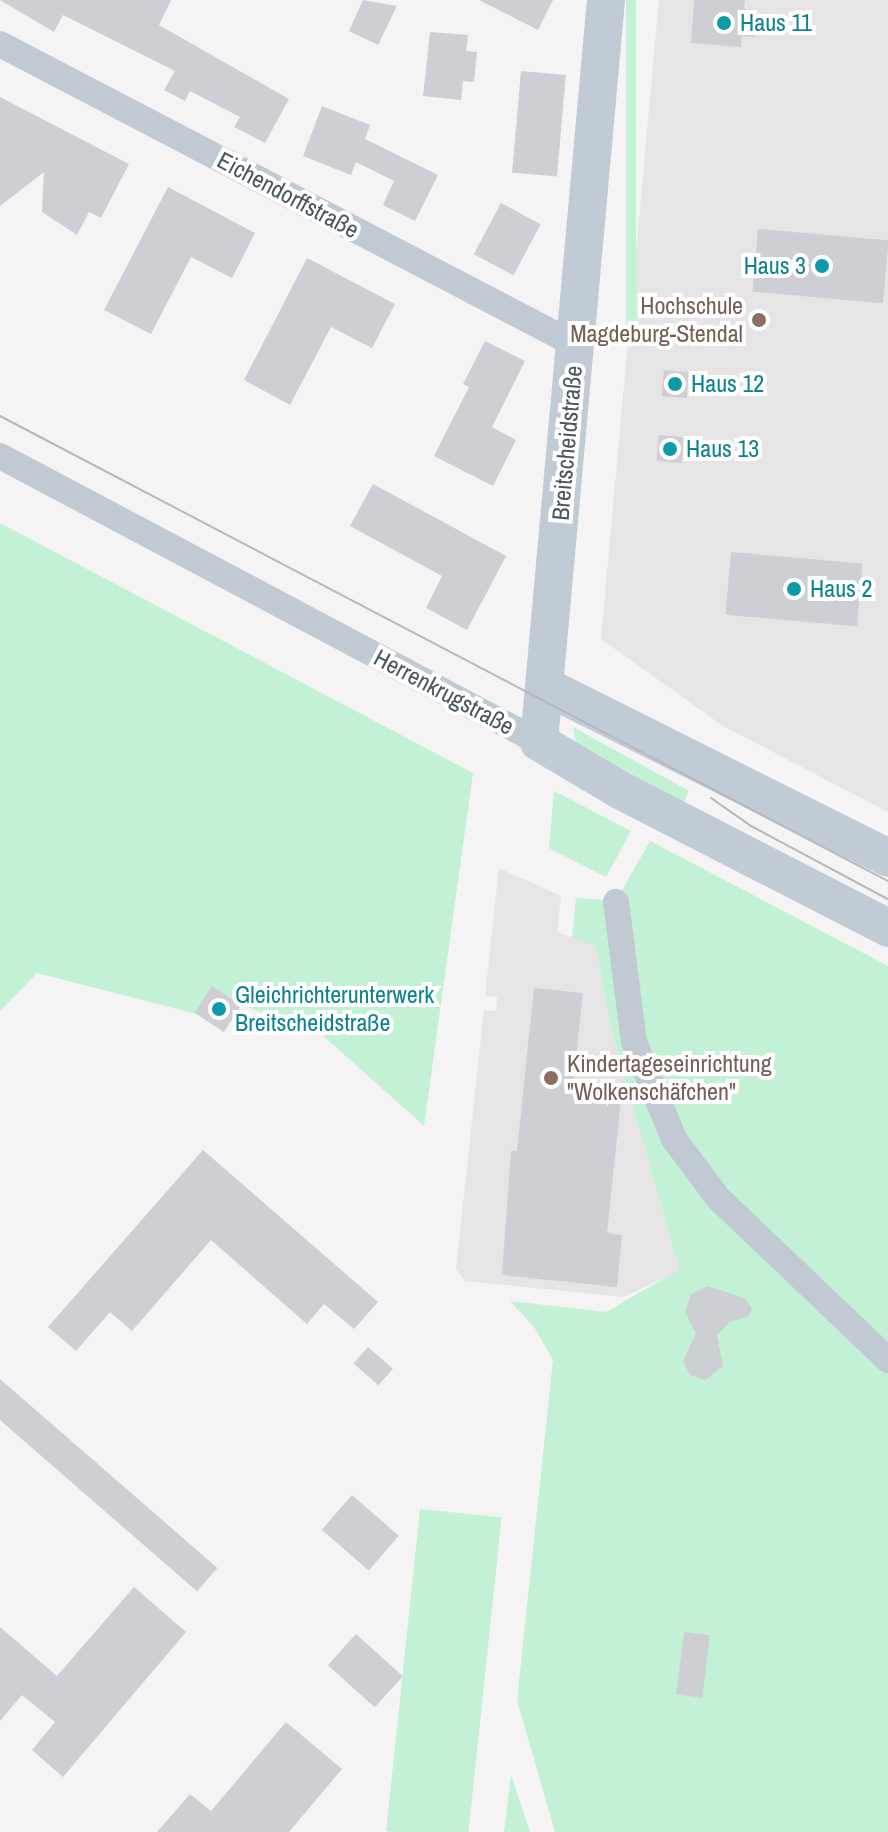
<!DOCTYPE html>
<html>
<head>
<meta charset="utf-8">
<style>
  body { margin:0 }
  #map { position:relative; width:888px; height:1832px; overflow:hidden; background:#f5f3f3; font-family:"Archivo Narrow",sans-serif }
  div>[style] { position:absolute }
  [style*='--x'] { left:calc(var(--x)*1px); top:calc(var(--y)*1px); width:calc(var(--w)*1px); rotate:calc(var(--a)*1deg) }
  .education>* { inset:0; background:#e6e4e5 }
  .green>* { inset:0; background:#c3f1d5; transform-origin:0 0 }
  .building>* { inset:0; background:#cdcfd5; transform-origin:0 0 }
  .street>* { height:26px; margin:-13px; padding:0 13px; transform-origin:13px; border-radius:13px; background:#c1cad2 }
  .secondary>* { height:38px; margin:-19px; padding:0 19px; transform-origin:19px; border-radius:19px; background:#c1cbd6 }
  .tram>* { height:2px; margin:-1px; padding:0 1px; transform-origin:1px; border-radius:1px; background:#b5b8bd }
  .dots>* { width:22px; height:22px; translate:-50% -50%; box-sizing:border-box; border:4px solid #fff; border-radius:50% }
  span { translate:-50% -50%; white-space:nowrap; text-align:center; line-height:1.15; -webkit-text-stroke:8px #fff; paint-order:stroke }
  .culture-label { font-size:24px; color:#0d838f }
  .left { translate:0 -50%; text-align:left }
  .right { translate:-100% -50%; text-align:right }
  .street-label { font-size:24px; color:#4a5661 }
  .education-label { font-size:24px; color:#785e54 }
</style>
</head>
<body>
<div id="map">
  <div class="education">
    <div style="clip-path:polygon(659px 0,888px 0,888px 812px,723px 726px,601px 639px)"></div>
    <div style="clip-path:polygon(499px 868px,561px 896px,557px 932px,596px 946px,610px 1025px,679px 1271px,623px 1297px,465px 1281px,456px 1269px,484px 1010px,496px 1011px,497px 997px,485px 996px)"></div>
  </div>
  <div class="green">
    <div style="left:626px;top:0;width:10px;height:341px"></div>
    <div style="clip-path:polygon(0 523px,473px 773px,424px 1126px,319px 1032px,241px 1005px,212px 986px,197px 1014px,37px 973px,0 1011px)"></div>
    <div style="clip-path:polygon(573px 727px,689px 791px,683px 805px,576px 744px)"></div>
    <div style="clip-path:polygon(554px 791px,631px 831px,606px 877px,549px 848px)"></div>
    <div style="clip-path:polygon(650px 841px,888px 966px,888px 1832px,555px 1832px,517px 1700px,553px 1360px,534px 1327px,510px 1301px,606px 1312px,679px 1270px,610px 1025px,596px 946px,572px 938px,576px 898px,616px 901px)"></div>
    <div style="left:420px;top:1509px;width:82px;height:324px;rotate:6deg"></div>
    <div style="clip-path:polygon(511px 1775px,530px 1832px,504px 1832px)"></div>
  </div>
  <div class="building">
    <div style="clip-path:polygon(0 0,171px 0,159px 25px,289px 99px,265px 143px,234px 127px,240px 117px,190px 91px,185px 101px,164px 90px,175px 71px,63px 15px,54px 32px)"></div>
    <div style="clip-path:polygon(363px 0,397px 6px,378px 45px,349px 31px)"></div>
    <div style="clip-path:polygon(479px 0,553px 0,538px 30px)"></div>
    <div style="clip-path:polygon(694px 0,745px 0,744px 9px,757px 10px,755px 37px,742px 36px,741px 47px,691px 43px)"></div>
    <div style="clip-path:polygon(430px 32px,468px 35px,466px 51px,477px 52px,474px 82px,463px 81px,461px 100px,423px 96px)"></div>
    <div style="left:521px;top:71px;width:45px;height:102px;rotate:5deg"></div>
    <div style="clip-path:polygon(0 97px,129px 164px,101px 218px,89px 212px,77px 235px,42px 212px,44px 172px,0 206px)"></div>
    <div style="clip-path:polygon(322px 106px,370px 125px,365px 139px,438px 175px,415px 221px,383px 205px,394px 181px,356px 162px,351px 175px,303px 156px)"></div>
    <div style="clip-path:polygon(168px 187px,255px 233px,232px 278px,191px 257px,151px 334px,104px 310px)"></div>
    <div style="left:501px;top:203px;width:45px;height:58px;rotate:28deg"></div>
    <div style="left:758px;top:229px;width:131px;height:63px;rotate:5deg"></div>
    <div style="clip-path:polygon(307px 258px,395px 304px,372px 348px,331px 327px,290px 405px,244px 380px)"></div>
    <div style="clip-path:polygon(485px 341px,525px 361px,492px 427px,516px 440px,493px 486px,434px 456px,469px 387px,463px 384px)"></div>
    <div style="left:664px;top:370px;width:25px;height:26px;rotate:5deg"></div>
    <div style="left:659px;top:435px;width:25px;height:26px;rotate:5deg"></div>
    <div style="clip-path:polygon(373px 484px,506px 556px,467px 630px,426px 608px,442px 576px,350px 526px)"></div>
    <div style="left:731px;top:552px;width:132px;height:63px;rotate:5deg"></div>
    <div style="left:212px;top:986px;width:35px;height:32px;rotate:33deg"></div>
    <div style="clip-path:polygon(534px 988px,583px 993px,573px 1085px,622px 1090px,607px 1233px,622px 1235px,617px 1287px,502px 1275px,511px 1151px,517px 1151px)"></div>
    <div style="clip-path:polygon(203px 1150px,378px 1302px,354px 1329px,324px 1304px,307px 1324px,211px 1240px,132px 1331px,110px 1312px,76px 1351px,48px 1327px)"></div>
    <div style="clip-path:polygon(708px 1286px,744px 1298px,752px 1308px,749px 1316px,730px 1322px,717px 1335px,723px 1366px,705px 1380px,690px 1375px,683px 1361px,696px 1333px,685px 1312px,691px 1294px)"></div>
    <div style="left:368px;top:1347px;width:33px;height:22px;rotate:41deg"></div>
    <div style="left:0;top:1379px;width:288px;height:31px;rotate:41deg"></div>
    <div style="left:352px;top:1495px;width:62px;height:46px;rotate:41deg"></div>
    <div style="clip-path:polygon(134px 1587px,186px 1632px,63px 1777px,32px 1750px,55px 1722px,22px 1695px,0 1721px,0 1627px,57px 1676px)"></div>
    <div style="left:684px;top:1632px;width:26px;height:63px;rotate:7deg"></div>
    <div style="left:356px;top:1634px;width:63px;height:42px;rotate:42deg"></div>
    <div style="clip-path:polygon(286px 1722px,342px 1769px,289px 1832px,157px 1832px,190px 1794px,211px 1811px)"></div>
  </div>
  <div class="street">
    <div style="--x:0;--y:44;--w:650;--a:27.59"></div>
    <div style="--x:0;--y:456;--w:610;--a:27.95"></div>
    <div style="--x:616;--y:902;--w:141;--a:82.7"></div>
    <div style="--x:634;--y:1042;--w:105;--a:67.6"></div>
    <div style="--x:674;--y:1139;--w:74;--a:53.3"></div>
    <div style="--x:718;--y:1198;--w:235;--a:43.6"></div>
  </div>
  <div class="secondary">
    <div style="--x:606;--y:0;--w:745;--a:95.16"></div>
    <div style="--x:539;--y:742;--w:92;--a:30.7"></div>
    <div style="--x:618;--y:789;--w:304;--a:27.2"></div>
    <div style="--x:547;--y:687;--w:381;--a:26.6"></div>
  </div>
  <div class="tram">
    <div style="--x:0;--y:416;--w:1002;--a:27.64"></div>
    <div style="--x:711;--y:798;--w:49;--a:35"></div>
    <div style="--x:751;--y:826;--w:155;--a:28.1"></div>
  </div>
  <div class="dots">
    <div style="left:724px;top:23px;background:#0f9aa8"></div>
    <div style="left:822px;top:266px;background:#0f9aa8"></div>
    <div style="left:759px;top:320px;background:#8d6e63"></div>
    <div style="left:675px;top:384px;background:#0f9aa8"></div>
    <div style="left:670px;top:449px;background:#0f9aa8"></div>
    <div style="left:794px;top:589px;background:#0f9aa8"></div>
    <div style="left:219px;top:1009px;background:#0f9aa8"></div>
    <div style="left:551px;top:1078px;background:#8d6e63"></div>
  </div>
  <div class="culture-label">
    <span class="left" style="left:740px;top:23px">Haus 11</span>
    <span class="right" style="left:806px;top:266px">Haus 3</span>
    <span class="left" style="left:691px;top:384px">Haus 12</span>
    <span class="left" style="left:686px;top:449px">Haus 13</span>
    <span class="left" style="left:810px;top:589px">Haus 2</span>
    <span class="left" style="left:235px;top:1009px">Gleichrichterunterwerk<br>Breitscheidstraße</span>
  </div>
  <div class="street-label">
    <span style="left:288px;top:195px;rotate:28deg">Eichendorffstraße</span>
    <span style="left:567px;top:443px;rotate:-85deg">Breitscheidstraße</span>
    <span style="left:444px;top:692px;rotate:28deg">Herrenkrugstraße</span>
  </div>
  <div class="education-label">
    <span class="right" style="left:743px;top:320px">Hochschule<br>Magdeburg-Stendal</span>
    <span class="left" style="left:567px;top:1078px">Kindertageseinrichtung<br>"Wolkenschäfchen"</span>
  </div>
</div>
</body>
</html>
